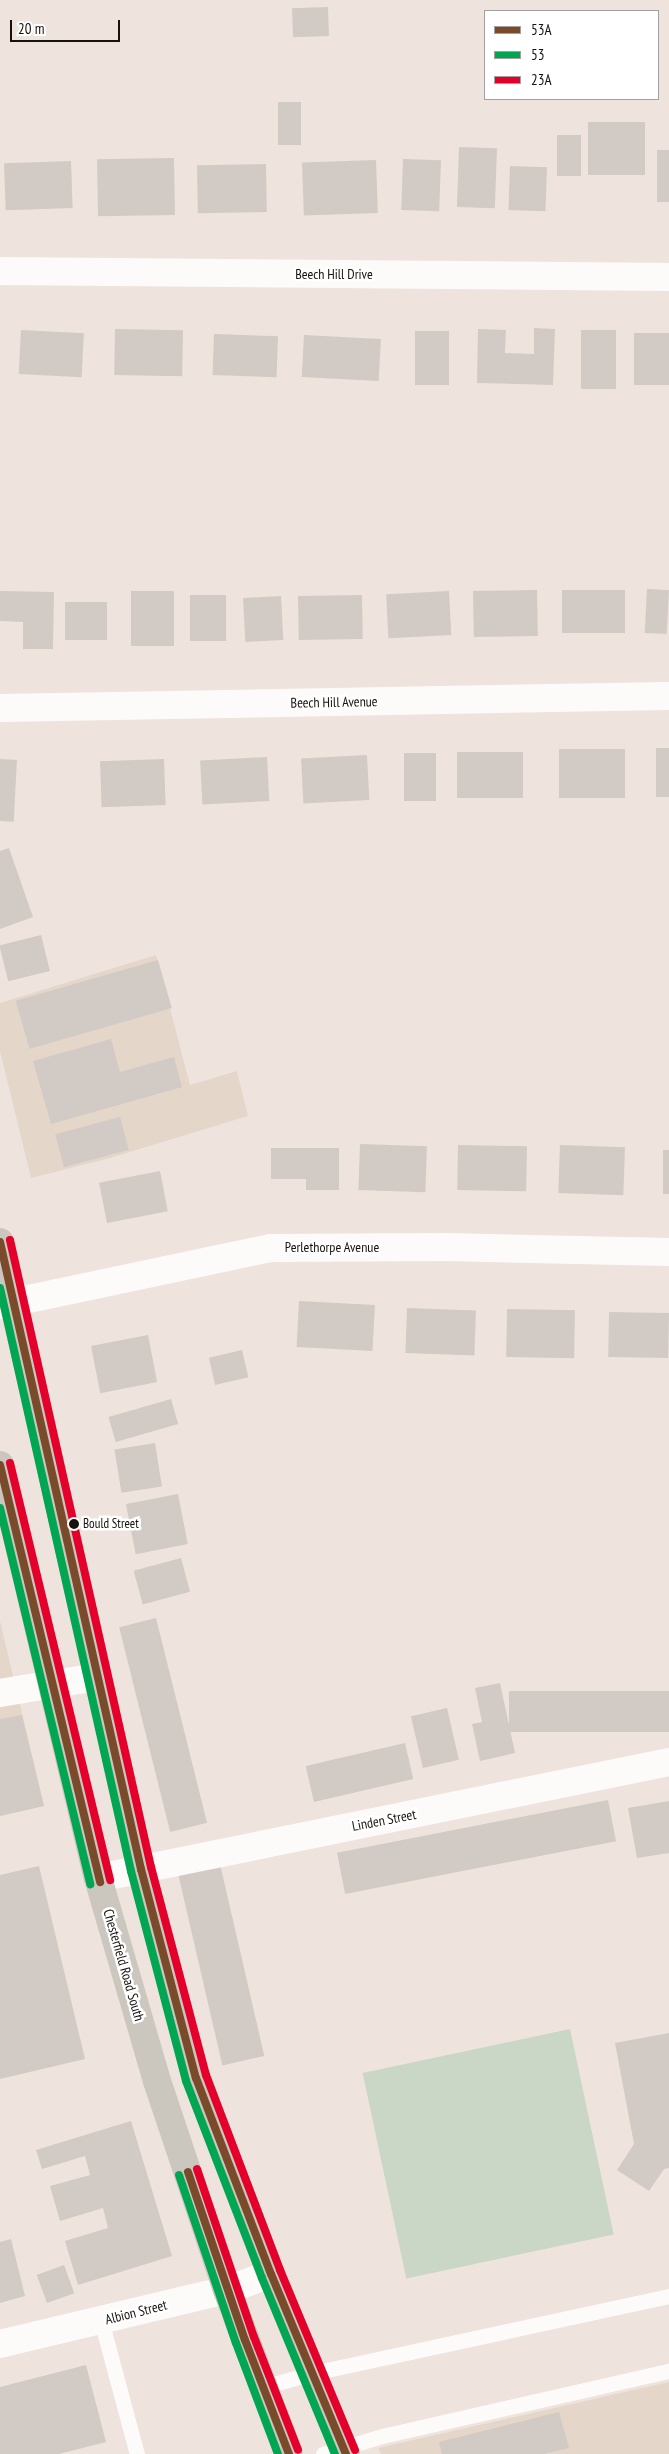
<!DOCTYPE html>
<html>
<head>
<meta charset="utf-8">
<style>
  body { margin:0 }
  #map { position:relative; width:669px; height:2454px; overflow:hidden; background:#efe4dd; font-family:"PT Sans Narrow",sans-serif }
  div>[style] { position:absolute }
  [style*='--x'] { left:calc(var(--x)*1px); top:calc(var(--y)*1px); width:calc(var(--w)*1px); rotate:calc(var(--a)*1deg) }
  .commercial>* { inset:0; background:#e4d6c9 }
  .green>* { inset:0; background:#cad6c6; transform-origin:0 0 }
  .building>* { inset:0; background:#d2cac5; transform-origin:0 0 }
  .service>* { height:15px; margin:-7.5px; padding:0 7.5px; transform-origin:7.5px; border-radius:7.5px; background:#fdfbfa }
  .minor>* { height:28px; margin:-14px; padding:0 14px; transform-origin:14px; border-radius:14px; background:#fdfbfa }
  .primary>* { height:28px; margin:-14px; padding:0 14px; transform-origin:14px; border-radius:14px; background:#cbc6be }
  .bus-1>* { height:8px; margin:-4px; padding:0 4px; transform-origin:4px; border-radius:4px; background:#7a4b2a }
  .bus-2>* { height:8px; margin:-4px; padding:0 4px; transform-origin:4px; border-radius:4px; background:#00a651 }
  .bus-3>* { height:8px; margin:-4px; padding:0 4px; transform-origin:4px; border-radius:4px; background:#e4002b }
  .dots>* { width:14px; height:14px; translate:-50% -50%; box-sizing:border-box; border:2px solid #fff; border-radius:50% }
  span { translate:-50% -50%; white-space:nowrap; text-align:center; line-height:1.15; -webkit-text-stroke:5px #fff; paint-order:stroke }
  .bus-label { font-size:13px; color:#18120e }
  .left { translate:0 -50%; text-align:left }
  .street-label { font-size:14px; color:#18120e }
  .legend { position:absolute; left:484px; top:10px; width:175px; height:90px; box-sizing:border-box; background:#fff; border:1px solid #a3a09f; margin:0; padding:6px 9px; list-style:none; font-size:15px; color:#18120e }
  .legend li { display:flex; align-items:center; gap:10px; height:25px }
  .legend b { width:25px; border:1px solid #a3a09f }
  .scale { position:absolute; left:10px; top:20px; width:110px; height:22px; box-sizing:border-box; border:2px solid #18120e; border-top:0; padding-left:6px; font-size:15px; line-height:18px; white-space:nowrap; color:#18120e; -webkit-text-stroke:4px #fff; paint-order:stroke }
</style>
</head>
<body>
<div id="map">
  <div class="commercial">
    <div style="clip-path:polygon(156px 955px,190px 1085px,237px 1071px,248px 1116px,110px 1158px,31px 1178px,0 1051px,0 1003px)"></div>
    <div style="clip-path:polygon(0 1621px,44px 1806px,0 1816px)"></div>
    <div style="clip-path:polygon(669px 2382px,669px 2454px,381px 2454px,378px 2448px)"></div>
  </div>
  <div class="green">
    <div style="left:570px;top:2029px;width:210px;height:212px;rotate:78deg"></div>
  </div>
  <div class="building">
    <div style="left:328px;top:7px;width:29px;height:36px;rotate:88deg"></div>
    <div style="left:278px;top:102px;width:23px;height:43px"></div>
    <div style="left:645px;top:122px;width:53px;height:57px;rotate:90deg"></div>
    <div style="left:557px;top:135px;width:24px;height:41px"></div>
    <div style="left:459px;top:147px;width:38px;height:60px;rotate:2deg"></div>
    <div style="left:657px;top:150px;width:12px;height:52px"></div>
    <div style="left:174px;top:158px;width:57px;height:77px;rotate:89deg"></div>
    <div style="left:403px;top:159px;width:38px;height:51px;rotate:2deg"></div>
    <div style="left:376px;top:160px;width:53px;height:74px;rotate:88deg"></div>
    <div style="left:71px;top:161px;width:47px;height:67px;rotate:88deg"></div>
    <div style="left:266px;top:164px;width:48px;height:69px;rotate:89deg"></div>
    <div style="left:510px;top:166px;width:37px;height:44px;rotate:2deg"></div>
    <div style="clip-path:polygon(534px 328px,555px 329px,553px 385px,477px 383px,478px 329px,506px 330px,505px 353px,534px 354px)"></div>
    <div style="left:115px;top:329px;width:68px;height:46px;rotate:1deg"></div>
    <div style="left:21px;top:330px;width:63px;height:44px;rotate:3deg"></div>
    <div style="left:581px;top:330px;width:35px;height:59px"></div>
    <div style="left:415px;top:331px;width:34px;height:54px"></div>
    <div style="left:634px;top:333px;width:35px;height:52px"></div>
    <div style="left:214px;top:334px;width:64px;height:41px;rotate:2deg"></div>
    <div style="left:304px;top:335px;width:77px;height:42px;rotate:3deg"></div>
    <div style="left:647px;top:589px;width:22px;height:44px;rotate:3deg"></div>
    <div style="left:537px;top:590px;width:46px;height:64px;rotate:89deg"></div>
    <div style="left:625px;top:590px;width:43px;height:63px;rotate:90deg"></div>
    <div style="clip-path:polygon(0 591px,54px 592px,53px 649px,23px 649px,23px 622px,0 621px)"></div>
    <div style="left:131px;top:591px;width:43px;height:55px"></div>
    <div style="left:449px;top:591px;width:44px;height:63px;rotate:87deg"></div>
    <div style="left:190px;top:595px;width:36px;height:46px"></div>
    <div style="left:362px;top:595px;width:44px;height:64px;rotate:89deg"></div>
    <div style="left:281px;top:596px;width:44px;height:38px;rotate:87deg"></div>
    <div style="left:65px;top:602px;width:42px;height:38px"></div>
    <div style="left:656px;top:748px;width:13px;height:49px"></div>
    <div style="left:559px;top:749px;width:66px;height:49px"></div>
    <div style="left:457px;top:752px;width:66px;height:46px"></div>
    <div style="left:436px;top:753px;width:48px;height:32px;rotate:90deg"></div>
    <div style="left:367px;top:755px;width:45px;height:66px;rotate:87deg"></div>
    <div style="left:267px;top:757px;width:44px;height:67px;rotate:87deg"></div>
    <div style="left:0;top:759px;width:17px;height:62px;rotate:3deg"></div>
    <div style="left:164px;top:759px;width:46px;height:64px;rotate:88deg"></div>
    <div style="clip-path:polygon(9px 848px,33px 917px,0 929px,0 851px)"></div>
    <div style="left:41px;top:935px;width:37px;height:43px;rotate:76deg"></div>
    <div style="left:158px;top:960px;width:50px;height:148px;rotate:74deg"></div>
    <div style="clip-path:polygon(111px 1039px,120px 1072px,174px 1057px,182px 1087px,51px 1124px,33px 1061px)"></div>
    <div style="left:120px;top:1117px;width:34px;height:67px;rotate:75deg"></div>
    <div style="left:360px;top:1144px;width:67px;height:46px;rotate:2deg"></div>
    <div style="left:458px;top:1145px;width:69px;height:45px;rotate:1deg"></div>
    <div style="left:560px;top:1145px;width:65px;height:48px;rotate:2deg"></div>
    <div style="clip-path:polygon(271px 1148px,339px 1148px,339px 1190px,306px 1190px,306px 1179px,271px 1179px)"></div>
    <div style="left:663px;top:1150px;width:6px;height:44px"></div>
    <div style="left:160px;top:1171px;width:41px;height:62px;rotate:79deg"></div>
    <div style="left:299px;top:1301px;width:76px;height:46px;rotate:3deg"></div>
    <div style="left:407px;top:1308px;width:69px;height:45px;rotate:2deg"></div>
    <div style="left:507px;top:1309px;width:68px;height:48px;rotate:1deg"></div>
    <div style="left:609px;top:1312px;width:60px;height:45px;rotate:1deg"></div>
    <div style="left:148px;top:1335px;width:48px;height:58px;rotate:79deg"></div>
    <div style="left:242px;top:1350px;width:28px;height:34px;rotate:77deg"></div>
    <div style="left:171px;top:1399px;width:26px;height:65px;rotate:74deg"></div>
    <div style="left:155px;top:1443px;width:44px;height:41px;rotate:81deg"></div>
    <div style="left:178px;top:1494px;width:51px;height:53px;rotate:79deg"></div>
    <div style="left:181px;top:1558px;width:35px;height:49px;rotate:75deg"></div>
    <div style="left:156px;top:1618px;width:211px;height:38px;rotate:76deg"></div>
    <div style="clip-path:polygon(500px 1683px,515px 1753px,480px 1761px,472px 1724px,482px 1722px,475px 1688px)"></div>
    <div style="left:669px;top:1691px;width:41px;height:160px;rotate:90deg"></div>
    <div style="left:447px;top:1708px;width:53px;height:37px;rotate:77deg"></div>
    <div style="clip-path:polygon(22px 1715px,44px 1806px,0 1816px,0 1719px)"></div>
    <div style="left:405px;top:1743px;width:37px;height:102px;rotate:77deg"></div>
    <div style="left:608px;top:1800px;width:42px;height:276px;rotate:79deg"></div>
    <div style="clip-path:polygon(669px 1801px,669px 1853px,637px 1858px,628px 1808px)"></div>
    <div style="left:220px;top:1864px;width:197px;height:43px;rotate:77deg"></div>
    <div style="clip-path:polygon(39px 1866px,85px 2059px,0 2079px,0 1875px)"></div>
    <div style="clip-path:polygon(669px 2033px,669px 2168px,664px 2169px,649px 2191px,617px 2170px,634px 2144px,615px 2043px)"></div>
    <div style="clip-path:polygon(131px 2121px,172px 2256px,78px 2285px,65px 2241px,108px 2228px,103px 2208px,60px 2221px,50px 2186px,90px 2175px,85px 2156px,42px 2169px,36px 2150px)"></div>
    <div style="clip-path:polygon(11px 2239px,25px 2296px,0 2303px,0 2242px)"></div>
    <div style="left:64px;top:2265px;width:30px;height:29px;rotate:70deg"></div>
    <div style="clip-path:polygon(86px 2365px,106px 2442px,59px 2454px,0 2454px,0 2387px)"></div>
    <div style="clip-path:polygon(559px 2412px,569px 2448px,543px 2454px,442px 2454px,439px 2442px)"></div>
  </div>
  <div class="service">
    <div style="--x:101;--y:2320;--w:139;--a:75"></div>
    <div style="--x:263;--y:2387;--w:52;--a:-15.6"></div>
    <div style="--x:313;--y:2373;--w:364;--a:-12.2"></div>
    <div style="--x:323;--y:2454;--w:62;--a:-17"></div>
    <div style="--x:382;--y:2436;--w:294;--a:-12.8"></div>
  </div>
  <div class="minor">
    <div style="--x:0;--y:271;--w:669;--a:0.51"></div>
    <div style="--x:0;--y:708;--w:669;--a:-1.03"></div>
    <div style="--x:0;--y:1305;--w:276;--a:-11.9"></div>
    <div style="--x:270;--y:1248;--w:176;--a:-0.3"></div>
    <div style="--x:446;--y:1247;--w:223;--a:1.3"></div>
    <div style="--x:0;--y:1693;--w:98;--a:-9.4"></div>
    <div style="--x:98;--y:1878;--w:583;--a:-11.48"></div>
    <div style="--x:0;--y:2344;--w:233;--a:-13.4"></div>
    <div style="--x:227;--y:2290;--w:47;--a:-20"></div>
  </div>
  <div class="primary">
    <div style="--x:0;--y:1242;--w:643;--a:77.33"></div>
    <div style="--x:141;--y:1869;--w:216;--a:75.3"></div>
    <div style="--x:196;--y:2078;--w:210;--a:69.1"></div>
    <div style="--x:271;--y:2274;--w:195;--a:67.4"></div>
    <div style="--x:0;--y:1465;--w:424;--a:76.7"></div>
    <div style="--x:98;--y:1878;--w:211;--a:73.8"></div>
    <div style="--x:157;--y:2081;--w:220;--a:71.5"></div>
    <div style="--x:227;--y:2290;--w:175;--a:69.3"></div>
  </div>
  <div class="bus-1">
    <div style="--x:0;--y:1242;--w:643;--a:77.33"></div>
    <div style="--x:141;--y:1869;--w:216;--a:75.3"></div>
    <div style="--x:196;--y:2078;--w:210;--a:69.1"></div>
    <div style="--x:271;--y:2274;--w:195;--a:67.4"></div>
    <div style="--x:0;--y:1465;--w:429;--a:76.5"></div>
    <div style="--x:188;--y:2172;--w:177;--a:71.3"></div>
    <div style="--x:245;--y:2340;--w:122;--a:68.9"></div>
  </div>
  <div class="bus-2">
    <div style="--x:0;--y:1288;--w:598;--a:77.34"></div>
    <div style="--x:131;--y:1871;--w:217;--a:75.3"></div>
    <div style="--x:186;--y:2081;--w:211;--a:68.9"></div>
    <div style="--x:262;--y:2278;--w:191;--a:67.5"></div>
    <div style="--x:0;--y:1508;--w:387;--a:76.5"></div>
    <div style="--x:179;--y:2175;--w:177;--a:71.3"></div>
    <div style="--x:236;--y:2343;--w:119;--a:69.3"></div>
  </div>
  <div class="bus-3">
    <div style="--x:10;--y:1240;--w:643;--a:77.33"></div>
    <div style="--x:151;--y:1867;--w:215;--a:75.2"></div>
    <div style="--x:206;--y:2075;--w:209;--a:69.2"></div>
    <div style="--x:280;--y:2270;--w:195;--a:67.4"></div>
    <div style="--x:10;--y:1463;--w:429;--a:76.5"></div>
    <div style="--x:197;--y:2169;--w:177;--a:71.3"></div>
    <div style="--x:254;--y:2337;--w:121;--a:68.7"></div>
  </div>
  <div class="dots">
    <div style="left:74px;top:1524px;background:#18120e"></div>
  </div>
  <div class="bus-label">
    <span class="left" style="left:83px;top:1524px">Bould Street</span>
  </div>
  <div class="street-label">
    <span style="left:334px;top:274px">Beech Hill Drive</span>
    <span style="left:334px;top:702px;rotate:-1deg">Beech Hill Avenue</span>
    <span style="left:332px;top:1247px">Perlethorpe Avenue</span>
    <span style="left:384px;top:1820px;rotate:-11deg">Linden Street</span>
    <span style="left:124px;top:1965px;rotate:74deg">Chesterfield Road South</span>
    <span style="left:136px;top:2312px;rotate:-14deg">Albion Street</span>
  </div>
  <ul class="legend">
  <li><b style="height:6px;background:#7a4b2a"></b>53A</li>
  <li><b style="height:6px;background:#00a651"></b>53</li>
  <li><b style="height:6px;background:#e4002b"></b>23A</li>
  </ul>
  <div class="scale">20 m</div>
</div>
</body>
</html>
